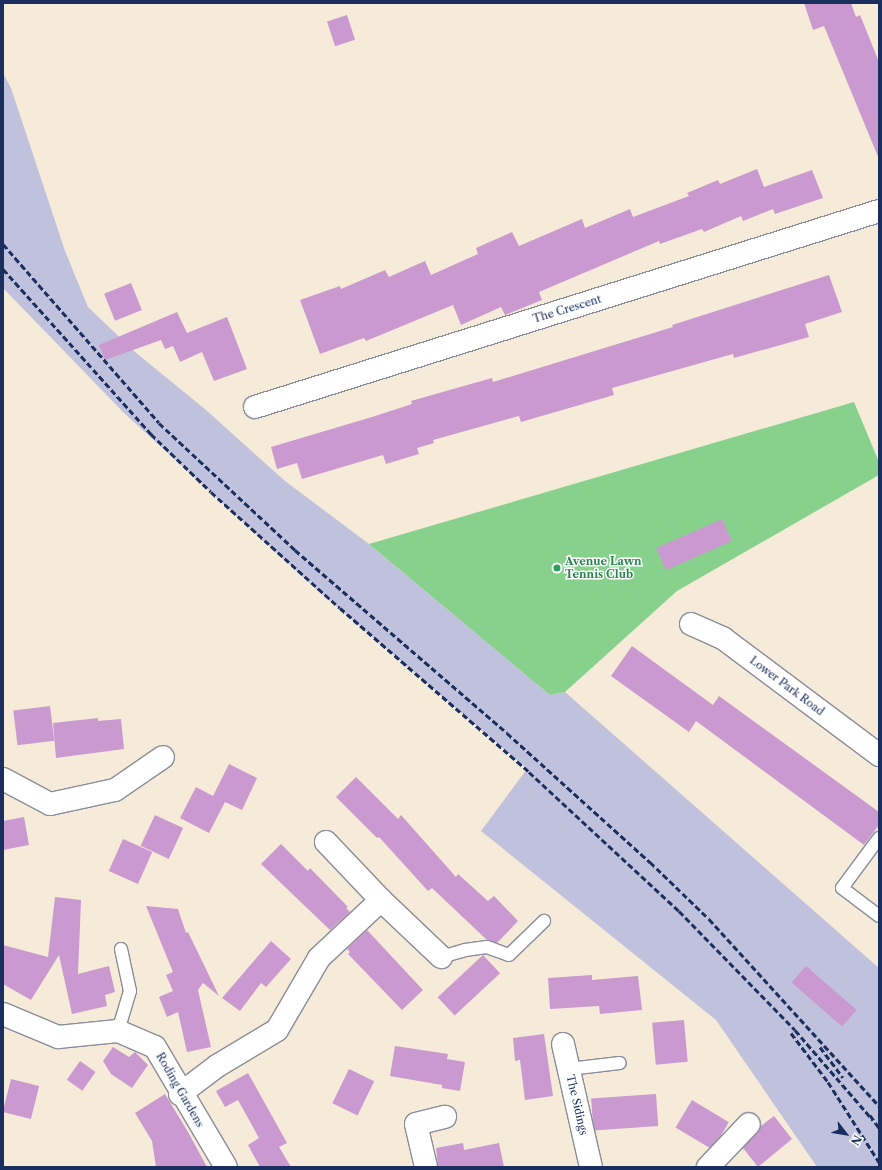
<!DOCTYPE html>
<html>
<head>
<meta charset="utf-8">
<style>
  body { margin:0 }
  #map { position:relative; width:882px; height:1170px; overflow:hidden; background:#f5ebd8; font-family:"Libre Caslon Text",serif }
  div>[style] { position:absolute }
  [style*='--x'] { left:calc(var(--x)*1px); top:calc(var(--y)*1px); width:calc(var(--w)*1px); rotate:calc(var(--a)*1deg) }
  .industrial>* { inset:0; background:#c0c2dd }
  .green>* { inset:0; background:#88d18d }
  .building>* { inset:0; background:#ca99d0; transform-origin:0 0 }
  .roads { filter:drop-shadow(1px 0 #888d9b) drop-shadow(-1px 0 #888d9b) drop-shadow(0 1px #888d9b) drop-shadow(0 -1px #888d9b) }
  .service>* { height:12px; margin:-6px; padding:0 6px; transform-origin:6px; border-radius:6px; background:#fff }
  .minor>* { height:22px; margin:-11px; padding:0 11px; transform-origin:11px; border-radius:11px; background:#fff }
  .rail>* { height:3px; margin-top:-1.5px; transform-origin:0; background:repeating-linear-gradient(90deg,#1b2f5e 0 6px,transparent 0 9px) }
  .dots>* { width:11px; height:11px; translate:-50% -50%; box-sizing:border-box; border:2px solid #fff; border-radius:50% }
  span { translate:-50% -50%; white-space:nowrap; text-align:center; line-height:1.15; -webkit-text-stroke:3px #fff; paint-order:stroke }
  .street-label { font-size:11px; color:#1b2f5e }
  .leisure-label { font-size:11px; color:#27864d; font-weight:700 }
  .left { translate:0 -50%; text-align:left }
  .frame { position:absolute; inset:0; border:4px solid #1b2f5e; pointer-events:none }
  .north { position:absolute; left:826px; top:1114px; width:40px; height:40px; -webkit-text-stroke:3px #fff; paint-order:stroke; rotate:121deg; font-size:11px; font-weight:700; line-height:16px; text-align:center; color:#1b2f5e }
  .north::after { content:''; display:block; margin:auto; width:14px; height:18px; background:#1b2f5e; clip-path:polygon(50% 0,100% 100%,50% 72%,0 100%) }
</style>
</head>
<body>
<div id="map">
  <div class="industrial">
    <div style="clip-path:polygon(3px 73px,11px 88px,65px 251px,88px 307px,135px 352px,206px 410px,285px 481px,369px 544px,550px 695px,565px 692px,879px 968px,879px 1167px,817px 1167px,716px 1020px,481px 831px,527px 769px,317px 590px,123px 412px,3px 288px)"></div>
  </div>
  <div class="green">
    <div style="clip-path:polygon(854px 402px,879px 462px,879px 475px,677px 591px,565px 692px,550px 695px,369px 544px)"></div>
  </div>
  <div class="building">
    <div style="clip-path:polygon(804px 3px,851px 3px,856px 17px,860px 15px,879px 62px,879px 159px,824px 26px,813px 30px)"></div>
    <div style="left:347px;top:15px;width:26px;height:21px;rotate:72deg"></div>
    <div style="clip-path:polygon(757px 169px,764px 187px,812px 170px,823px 198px,775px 214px,773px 209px,743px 221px,741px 216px,704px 232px,702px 229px,660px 244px,659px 241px,539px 292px,542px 300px,505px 315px,501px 307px,461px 325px,453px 305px,366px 341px,364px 338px,320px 354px,300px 300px,340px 286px,341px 289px,385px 270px,389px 277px,425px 261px,431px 275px,478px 254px,476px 248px,512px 232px,519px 246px,582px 219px,585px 228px,630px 209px,633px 217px,689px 196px,687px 193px,718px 180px,720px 184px)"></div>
    <div style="clip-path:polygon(829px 275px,842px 312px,805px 324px,809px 337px,734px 358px,733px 354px,612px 388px,614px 395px,521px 422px,519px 416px,433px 440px,434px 443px,417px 448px,419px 454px,386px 464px,383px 455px,302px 479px,297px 463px,277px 469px,271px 447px,372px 417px,412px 404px,411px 401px,492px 378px,493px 382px,673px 327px,672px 325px)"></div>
    <div style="left:131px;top:283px;width:29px;height:29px;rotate:68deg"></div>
    <div style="clip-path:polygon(177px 312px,187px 333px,227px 317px,247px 369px,214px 381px,202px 352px,180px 362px,173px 346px,165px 349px,161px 340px,105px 360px,99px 345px)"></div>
    <div style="left:722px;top:519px;width:24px;height:72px;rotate:66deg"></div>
    <div style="clip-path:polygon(632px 646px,713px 705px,719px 696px,879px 812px,879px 825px,864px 845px,696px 721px,689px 732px,611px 676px)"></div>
    <div style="left:50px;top:706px;width:35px;height:37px;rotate:83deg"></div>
    <div style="clip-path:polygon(98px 718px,98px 721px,121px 719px,124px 749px,56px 758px,53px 723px)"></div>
    <div style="clip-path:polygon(229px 764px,257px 778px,242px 810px,225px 802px,209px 833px,180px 818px,196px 787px,213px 796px)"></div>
    <div style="clip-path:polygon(356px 777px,398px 819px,401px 815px,456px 877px,458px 874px,488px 901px,494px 896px,518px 921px,497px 943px,487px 940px,432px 888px,428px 891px,379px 837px,377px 838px,336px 797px)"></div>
    <div style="left:155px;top:815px;width:31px;height:34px;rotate:25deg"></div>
    <div style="clip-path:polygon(24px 817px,29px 845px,3px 850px,3px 821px)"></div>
    <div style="left:123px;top:839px;width:32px;height:35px;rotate:24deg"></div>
    <div style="clip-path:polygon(281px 844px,308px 871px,310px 868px,348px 907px,346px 908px,350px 912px,330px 930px,261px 864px)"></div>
    <div style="clip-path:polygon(55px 897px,81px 900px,78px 974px,109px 966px,115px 992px,105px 995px,107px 1006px,72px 1014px,59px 955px,31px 1000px,3px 984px,3px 945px,48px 957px)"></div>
    <div style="clip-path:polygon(146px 906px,178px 909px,186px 933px,188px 932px,219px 996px,203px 983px,198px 990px,211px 1047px,187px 1052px,178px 1012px,167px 1017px,159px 997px,173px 991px,166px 975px,173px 972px)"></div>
    <div style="clip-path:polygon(367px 930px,423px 990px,402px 1010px,348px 954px,350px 952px,347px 949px)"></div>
    <div style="clip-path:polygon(271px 941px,291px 959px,266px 987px,261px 983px,240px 1011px,222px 998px)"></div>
    <div style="left:483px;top:955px;width:25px;height:62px;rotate:47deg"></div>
    <div style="left:806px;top:966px;width:67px;height:22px;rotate:41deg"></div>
    <div style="clip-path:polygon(592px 975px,592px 980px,638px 976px,642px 1010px,600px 1014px,599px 1006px,550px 1009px,548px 978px)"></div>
    <div style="left:684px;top:1020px;width:42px;height:32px;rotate:85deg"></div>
    <div style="clip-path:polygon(544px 1034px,553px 1096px,525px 1100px,520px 1060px,515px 1061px,513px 1038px)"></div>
    <div style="clip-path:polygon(395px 1046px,448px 1054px,447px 1059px,465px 1062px,460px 1091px,442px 1088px,442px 1085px,390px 1076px)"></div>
    <div style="clip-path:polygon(113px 1047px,129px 1057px,135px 1052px,148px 1065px,132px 1088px,111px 1074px,103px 1061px)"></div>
    <div style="left:80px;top:1061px;width:19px;height:23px;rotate:35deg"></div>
    <div style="left:349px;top:1069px;width:28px;height:38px;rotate:26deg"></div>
    <div style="clip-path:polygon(248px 1073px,287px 1143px,279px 1147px,291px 1167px,260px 1167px,248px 1145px,259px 1138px,238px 1100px,225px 1107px,216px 1091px)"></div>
    <div style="left:11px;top:1079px;width:29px;height:34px;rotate:14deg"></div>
    <div style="clip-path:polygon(165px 1094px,188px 1132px,207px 1167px,156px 1167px,152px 1141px,135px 1113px)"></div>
    <div style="left:656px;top:1094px;width:32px;height:65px;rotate:86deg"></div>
    <div style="left:692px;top:1100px;width:43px;height:32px;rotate:31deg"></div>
    <div style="clip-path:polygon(774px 1116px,792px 1139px,758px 1167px,743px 1148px,761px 1126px)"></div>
    <div style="clip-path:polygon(463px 1143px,464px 1150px,499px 1143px,504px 1167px,438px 1167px,436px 1148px)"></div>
  </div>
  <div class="roads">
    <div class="service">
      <div style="--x:879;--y:838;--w:62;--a:126.5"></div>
      <div style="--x:842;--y:888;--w:46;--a:37.1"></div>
      <div style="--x:441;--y:957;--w:25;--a:-16"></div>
      <div style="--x:465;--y:950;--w:22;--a:-8"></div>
      <div style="--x:487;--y:947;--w:23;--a:20"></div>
      <div style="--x:509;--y:955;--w:49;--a:-44.2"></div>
      <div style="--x:118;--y:1031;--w:42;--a:-73.3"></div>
      <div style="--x:130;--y:991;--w:43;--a:-102.1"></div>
      <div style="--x:569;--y:1069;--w:51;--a:-6.7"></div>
    </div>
    <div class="minor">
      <div style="--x:255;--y:407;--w:654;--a:-17.44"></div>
      <div style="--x:691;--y:624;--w:36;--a:24"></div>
      <div style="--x:724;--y:639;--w:194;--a:36.8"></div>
      <div style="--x:3;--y:779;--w:53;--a:28"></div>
      <div style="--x:50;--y:804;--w:66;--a:-12.2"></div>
      <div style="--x:115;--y:790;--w:58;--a:-34.5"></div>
      <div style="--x:326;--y:842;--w:80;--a:46.5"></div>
      <div style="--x:381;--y:900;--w:83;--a:43.5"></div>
      <div style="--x:3;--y:1014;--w:60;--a:22.7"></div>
      <div style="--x:58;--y:1037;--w:60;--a:-5.7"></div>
      <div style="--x:118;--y:1031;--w:40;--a:23.4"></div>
      <div style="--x:155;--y:1047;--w:139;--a:59.4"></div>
      <div style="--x:563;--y:1044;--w:126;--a:77.2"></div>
      <div style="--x:180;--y:1094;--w:46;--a:-37.1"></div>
      <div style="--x:217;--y:1066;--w:70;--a:-31"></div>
      <div style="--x:277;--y:1030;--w:83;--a:-59.7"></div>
      <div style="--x:319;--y:958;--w:85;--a:-43.1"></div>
      <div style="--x:426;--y:1167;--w:44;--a:-103.1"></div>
      <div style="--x:416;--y:1124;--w:30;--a:-14"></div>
      <div style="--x:708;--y:1167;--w:59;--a:-46.4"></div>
    </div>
  </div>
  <div class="rail">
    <div style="--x:3;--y:244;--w:237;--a:48.9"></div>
    <div style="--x:159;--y:423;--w:186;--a:43"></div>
    <div style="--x:295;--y:550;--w:280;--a:40.8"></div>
    <div style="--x:507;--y:733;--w:193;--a:42.1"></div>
    <div style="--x:650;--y:862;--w:82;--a:44"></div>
    <div style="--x:709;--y:919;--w:253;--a:47.7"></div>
    <div style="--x:3;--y:269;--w:222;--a:48.1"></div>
    <div style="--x:151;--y:434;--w:83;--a:44"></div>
    <div style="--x:211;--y:492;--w:173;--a:42"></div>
    <div style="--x:340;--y:608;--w:250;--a:40.9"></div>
    <div style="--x:529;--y:772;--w:205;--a:42.8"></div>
    <div style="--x:679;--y:911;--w:166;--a:45.7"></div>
    <div style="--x:795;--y:1030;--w:119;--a:49.1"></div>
    <div style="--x:791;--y:1033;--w:61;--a:52.9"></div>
    <div style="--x:828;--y:1082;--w:95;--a:57.5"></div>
    <div style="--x:820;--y:1047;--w:38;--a:53"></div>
    <div style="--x:870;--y:1115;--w:16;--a:55"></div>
  </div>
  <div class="dots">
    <div style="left:557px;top:568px;background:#2e9e5b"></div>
  </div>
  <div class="street-label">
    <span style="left:567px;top:309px;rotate:-17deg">The Crescent</span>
    <span style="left:787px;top:686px;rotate:37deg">Lower Park Road</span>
    <span style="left:180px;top:1090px;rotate:60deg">Roding Gardens</span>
    <span style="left:577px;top:1105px;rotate:77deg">The Sidings</span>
  </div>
  <div class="leisure-label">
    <span class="left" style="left:565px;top:568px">Avenue Lawn<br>Tennis Club</span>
  </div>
  <div class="frame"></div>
  <div class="north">N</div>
</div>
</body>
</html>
